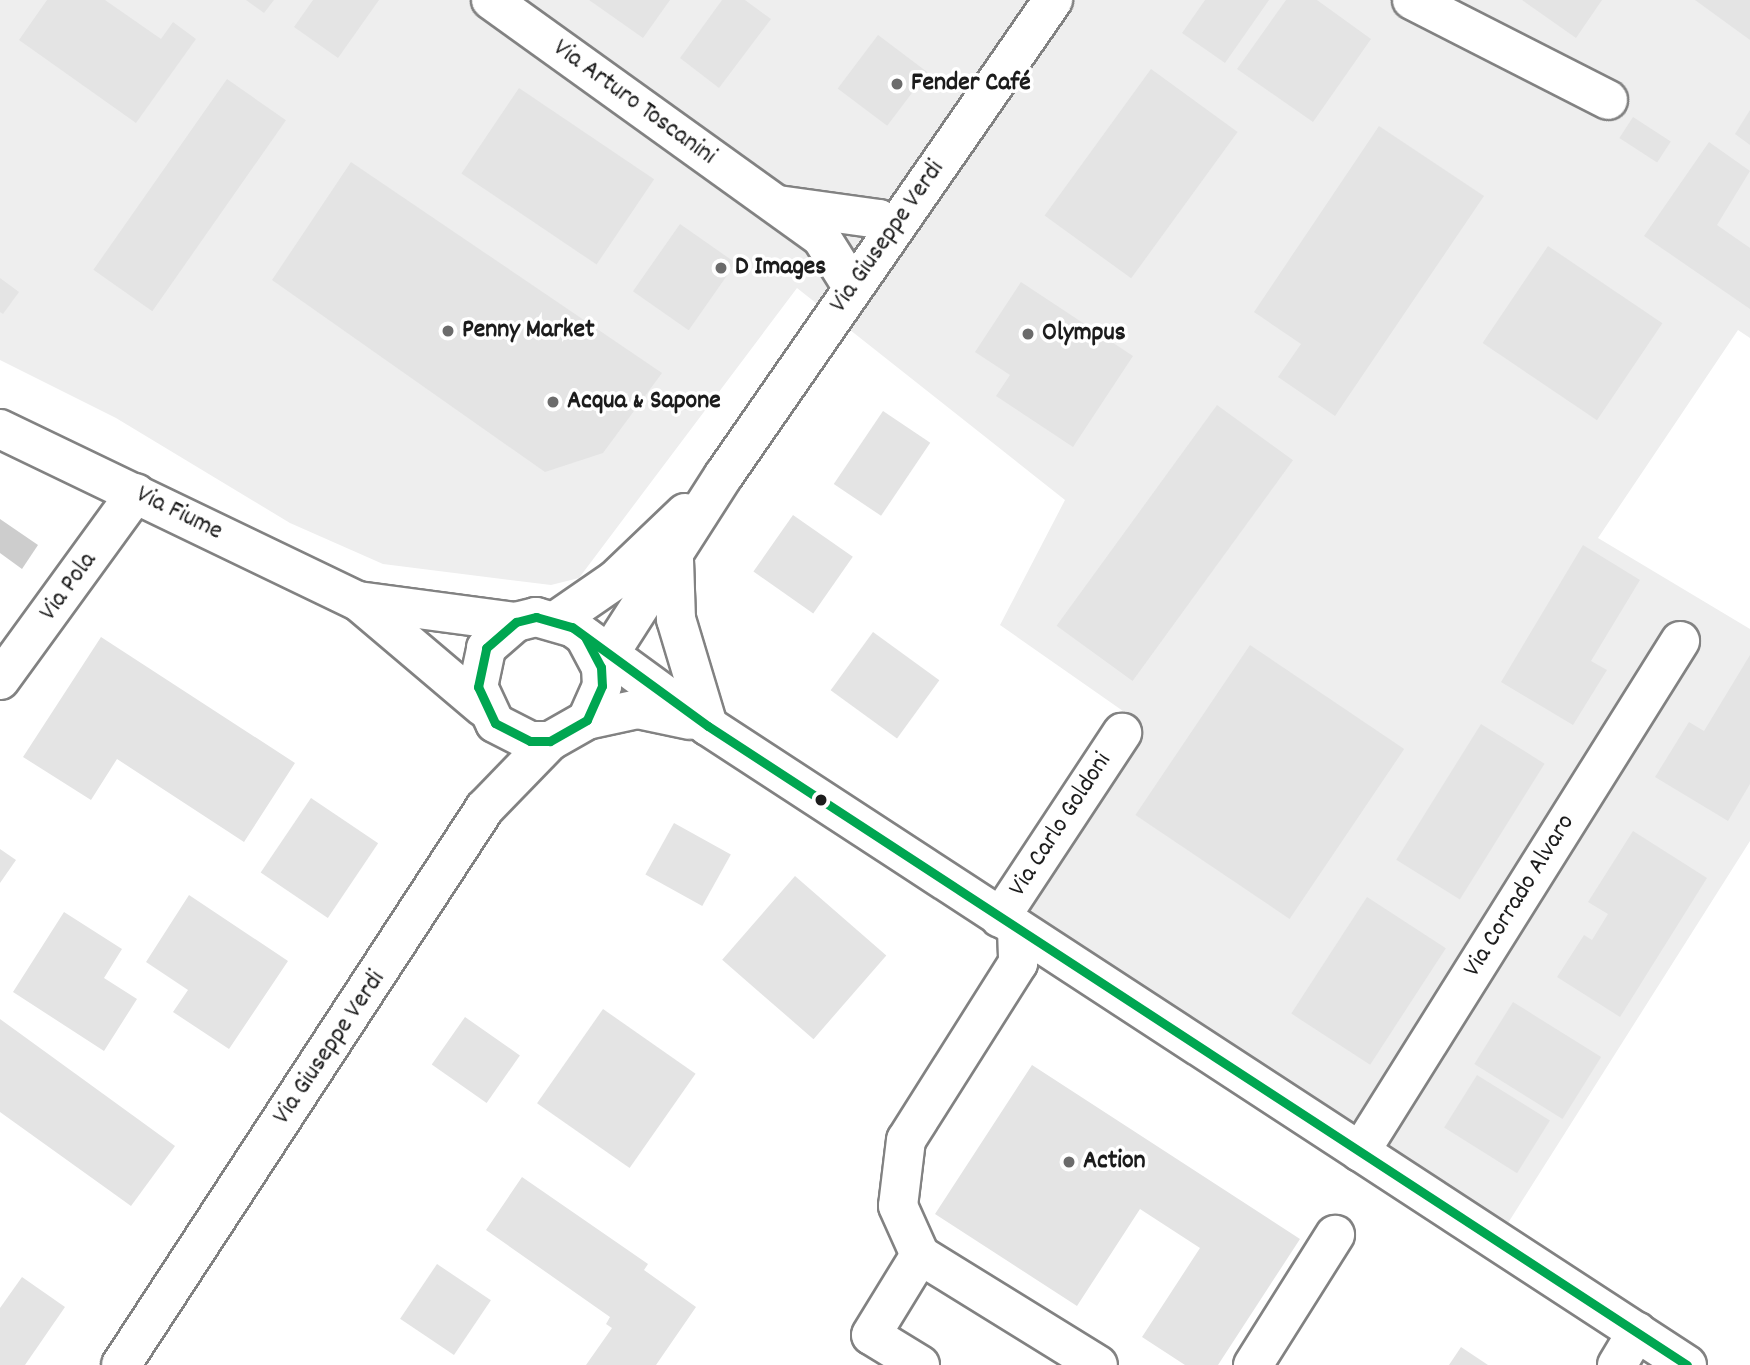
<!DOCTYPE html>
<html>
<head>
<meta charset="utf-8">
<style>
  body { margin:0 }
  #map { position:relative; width:1750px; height:1365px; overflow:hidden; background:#fff; font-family:Dekko,sans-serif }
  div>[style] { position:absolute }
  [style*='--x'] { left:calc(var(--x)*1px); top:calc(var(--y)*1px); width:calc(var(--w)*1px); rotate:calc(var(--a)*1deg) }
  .built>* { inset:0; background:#eee }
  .water>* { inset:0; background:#cdcdcd }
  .building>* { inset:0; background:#e4e4e4; transform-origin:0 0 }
  .roads { filter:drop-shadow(2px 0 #828282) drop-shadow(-2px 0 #828282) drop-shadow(0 2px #828282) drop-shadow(0 -2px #828282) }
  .minor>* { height:38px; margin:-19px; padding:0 19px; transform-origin:19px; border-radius:19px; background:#fff }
  .bus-1>* { height:9px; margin:-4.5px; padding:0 4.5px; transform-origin:4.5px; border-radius:4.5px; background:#00a651 }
  .dots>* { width:19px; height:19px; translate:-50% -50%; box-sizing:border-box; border:4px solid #fff; border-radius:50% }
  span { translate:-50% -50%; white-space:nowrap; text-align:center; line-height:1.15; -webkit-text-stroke:7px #fff; paint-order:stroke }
  .poi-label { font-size:26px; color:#1c1c1c; font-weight:700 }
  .left { translate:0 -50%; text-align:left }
  .street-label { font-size:26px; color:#1c1c1c }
</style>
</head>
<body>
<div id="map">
  <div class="built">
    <div style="clip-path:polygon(0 0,1750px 0,1750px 338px,1738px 330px,1598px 538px,1750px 629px,1750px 841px,1508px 1223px,1023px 911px,1143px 725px,1000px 625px,1065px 500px,797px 288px,579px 578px,551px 585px,383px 564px,290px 523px,116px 418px,0 360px)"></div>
  </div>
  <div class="water">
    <div style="clip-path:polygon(0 519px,38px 545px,22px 569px,0 553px)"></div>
  </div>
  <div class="building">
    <div style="clip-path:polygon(47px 0,105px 0,161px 39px,173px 22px,196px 39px,136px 123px,19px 40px)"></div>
    <div style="clip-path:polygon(246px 0,274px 0,264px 13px)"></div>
    <div style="clip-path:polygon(313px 0,379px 0,338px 58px,294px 27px)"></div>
    <div style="clip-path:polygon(589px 0,670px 0,643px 38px)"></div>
    <div style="clip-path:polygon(722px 0,745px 0,771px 19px,719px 88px,680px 58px)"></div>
    <div style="clip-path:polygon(1205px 0,1269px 0,1225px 63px,1182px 33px)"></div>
    <div style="clip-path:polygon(1286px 0,1317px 0,1371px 39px,1313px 122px,1237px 69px)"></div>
    <div style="clip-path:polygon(1522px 0,1602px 0,1576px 38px)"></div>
    <div style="clip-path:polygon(1695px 0,1750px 0,1750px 40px)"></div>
    <div style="left:878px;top:35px;width:62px;height:67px;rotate:37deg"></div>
    <div style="left:1151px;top:69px;width:107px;height:181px;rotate:36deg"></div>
    <div style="left:227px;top:79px;width:72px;height:233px;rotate:35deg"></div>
    <div style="left:519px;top:88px;width:163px;height:103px;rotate:34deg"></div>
    <div style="clip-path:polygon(1750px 110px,1750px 145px,1735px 134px)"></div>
    <div style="left:1633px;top:117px;width:45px;height:25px;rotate:33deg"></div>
    <div style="clip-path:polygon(1379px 126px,1484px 196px,1335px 416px,1278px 377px,1301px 344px,1254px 312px)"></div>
    <div style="clip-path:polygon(1709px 142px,1750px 171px,1717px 225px,1750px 248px,1750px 309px,1644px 236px)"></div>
    <div style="clip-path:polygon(351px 162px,662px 373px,603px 453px,545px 472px,272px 280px)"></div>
    <div style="left:680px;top:224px;width:68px;height:82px;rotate:35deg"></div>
    <div style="left:1548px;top:246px;width:138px;height:117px;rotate:34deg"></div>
    <div style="clip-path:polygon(0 278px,19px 292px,3px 314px,0 312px)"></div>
    <div style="clip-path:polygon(1021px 282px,1133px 356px,1073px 447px,996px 396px,1010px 375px,975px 352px)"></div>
    <div style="left:1217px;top:405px;width:94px;height:273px;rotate:36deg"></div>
    <div style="left:883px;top:411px;width:57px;height:88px;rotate:34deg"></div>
    <div style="left:793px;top:515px;width:73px;height:69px;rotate:35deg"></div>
    <div style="clip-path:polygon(1583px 545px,1640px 580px,1591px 661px,1607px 670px,1573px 725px,1501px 682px)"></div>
    <div style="left:873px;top:632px;width:82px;height:72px;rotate:36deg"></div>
    <div style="clip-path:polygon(101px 637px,295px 763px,244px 842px,117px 759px,91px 800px,23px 757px)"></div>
    <div style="left:1250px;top:645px;width:186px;height:205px;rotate:34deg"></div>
    <div style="clip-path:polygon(1750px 655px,1750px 784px,1728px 821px,1655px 777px,1689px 722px,1704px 731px)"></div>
    <div style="left:1481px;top:724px;width:75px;height:160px;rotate:32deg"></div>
    <div style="left:311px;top:798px;width:81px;height:90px;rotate:34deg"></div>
    <div style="left:674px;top:823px;width:65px;height:59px;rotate:29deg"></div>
    <div style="clip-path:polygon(1633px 831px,1707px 878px,1620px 1017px,1557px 977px,1584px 935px,1592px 940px,1608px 914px,1588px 902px)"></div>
    <div style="clip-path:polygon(0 849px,16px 860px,0 883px)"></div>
    <div style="left:795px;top:876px;width:121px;height:111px;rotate:41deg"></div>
    <div style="clip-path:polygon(189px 895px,288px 961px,229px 1049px,173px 1012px,188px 990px,146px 962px)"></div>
    <div style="left:1367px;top:897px;width:94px;height:139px;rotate:33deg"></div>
    <div style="clip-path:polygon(64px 912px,122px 949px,104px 978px,137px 999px,104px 1051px,13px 992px)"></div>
    <div style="left:1513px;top:1002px;width:104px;height:73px;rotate:32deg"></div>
    <div style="left:603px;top:1009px;width:113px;height:115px;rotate:35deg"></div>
    <div style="left:465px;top:1017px;width:67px;height:58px;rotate:35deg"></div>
    <div style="clip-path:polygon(0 1019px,175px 1146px,131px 1206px,0 1112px)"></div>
    <div style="clip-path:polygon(1032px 1065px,1300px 1239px,1218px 1365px,1185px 1365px,1142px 1337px,1200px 1248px,1140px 1209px,1077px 1306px,935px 1214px)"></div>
    <div style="left:1477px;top:1075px;width:86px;height:62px;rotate:32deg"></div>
    <div style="clip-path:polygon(522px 1177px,648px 1264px,644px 1270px,696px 1307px,656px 1365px,586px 1365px,612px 1328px,606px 1324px,610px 1317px,486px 1230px)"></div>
    <div style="left:437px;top:1264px;width:65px;height:66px;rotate:34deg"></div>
    <div style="clip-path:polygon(22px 1277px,65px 1307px,25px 1365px,0 1365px,0 1308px)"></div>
    <div style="clip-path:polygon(1461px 1347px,1488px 1365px,1449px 1365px)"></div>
  </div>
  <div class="roads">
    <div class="minor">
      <div style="--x:491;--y:0;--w:406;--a:35.7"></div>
      <div style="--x:821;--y:237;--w:60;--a:57.9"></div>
      <div style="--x:1412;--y:0;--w:220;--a:27"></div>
      <div style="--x:778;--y:205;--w:102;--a:7.9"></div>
      <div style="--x:879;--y:219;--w:18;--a:34"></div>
      <div style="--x:0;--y:429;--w:397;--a:25.7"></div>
      <div style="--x:358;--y:601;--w:164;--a:40.3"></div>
      <div style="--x:674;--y:560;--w:59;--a:88.1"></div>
      <div style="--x:676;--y:619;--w:112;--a:73.3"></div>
      <div style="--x:358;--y:601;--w:159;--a:7.6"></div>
      <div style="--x:557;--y:620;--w:70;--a:-34.6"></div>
      <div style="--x:615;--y:580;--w:97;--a:-43.7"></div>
      <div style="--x:585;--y:637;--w:34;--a:62"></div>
      <div style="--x:601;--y:667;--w:19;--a:87"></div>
      <div style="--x:602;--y:686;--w:37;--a:114"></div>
      <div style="--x:587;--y:720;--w:43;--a:150.4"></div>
      <div style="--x:550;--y:741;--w:20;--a:180"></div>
      <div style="--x:530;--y:741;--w:39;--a:-153"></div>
      <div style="--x:495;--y:723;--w:40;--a:-115"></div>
      <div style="--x:478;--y:687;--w:40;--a:-78"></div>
      <div style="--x:486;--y:648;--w:40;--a:-41"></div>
      <div style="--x:516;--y:622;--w:21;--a:-14"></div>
      <div style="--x:536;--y:617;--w:37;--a:16"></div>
      <div style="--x:572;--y:627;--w:168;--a:36.1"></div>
      <div style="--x:708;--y:726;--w:1169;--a:33.13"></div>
      <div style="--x:601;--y:667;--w:228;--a:-57.4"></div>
      <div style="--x:724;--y:475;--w:578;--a:-55.29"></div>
      <div style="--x:0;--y:680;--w:231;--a:-54"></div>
      <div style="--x:587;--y:720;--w:52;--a:-12.2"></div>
      <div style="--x:638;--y:709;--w:53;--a:11.9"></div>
      <div style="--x:1000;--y:918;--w:222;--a:-56.6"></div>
      <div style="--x:1017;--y:929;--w:34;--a:88"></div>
      <div style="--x:1018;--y:963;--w:209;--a:122.3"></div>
      <div style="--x:906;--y:1140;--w:66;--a:96.9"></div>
      <div style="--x:898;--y:1206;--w:54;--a:65.8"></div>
      <div style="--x:920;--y:1255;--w:209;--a:31.7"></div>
      <div style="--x:1360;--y:1152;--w:603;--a:-57.94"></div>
      <div style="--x:121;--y:1365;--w:665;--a:-56.84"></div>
      <div style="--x:485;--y:808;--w:93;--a:-45.9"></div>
      <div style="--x:920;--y:1365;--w:57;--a:-148.5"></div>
      <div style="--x:871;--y:1335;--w:94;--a:-58.5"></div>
      <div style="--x:1253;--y:1365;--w:154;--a:-57.8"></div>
      <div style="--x:1617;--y:1365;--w:39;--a:-59"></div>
    </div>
  </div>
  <div class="bus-1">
    <div style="--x:585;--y:637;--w:34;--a:62"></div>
    <div style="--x:601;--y:667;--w:19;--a:87"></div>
    <div style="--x:602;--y:686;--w:37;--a:114"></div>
    <div style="--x:587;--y:720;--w:43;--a:150.4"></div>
    <div style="--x:550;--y:741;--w:20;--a:180"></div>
    <div style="--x:530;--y:741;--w:39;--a:-153"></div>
    <div style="--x:495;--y:723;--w:40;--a:-115"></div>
    <div style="--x:478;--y:687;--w:40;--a:-78"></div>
    <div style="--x:486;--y:648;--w:40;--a:-41"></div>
    <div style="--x:516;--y:622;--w:21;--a:-14"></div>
    <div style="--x:536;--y:617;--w:37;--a:16"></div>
    <div style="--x:572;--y:627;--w:168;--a:36.1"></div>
    <div style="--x:708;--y:726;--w:1169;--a:33.13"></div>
  </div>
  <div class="dots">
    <div style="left:897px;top:84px;background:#6b6b6b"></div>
    <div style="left:721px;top:268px;background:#6b6b6b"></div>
    <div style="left:448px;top:331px;background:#6b6b6b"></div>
    <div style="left:1028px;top:334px;background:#6b6b6b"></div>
    <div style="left:553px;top:402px;background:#6b6b6b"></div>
    <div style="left:821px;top:800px;background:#1c1c1c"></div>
    <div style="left:1069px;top:1162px;background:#6b6b6b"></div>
  </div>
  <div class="poi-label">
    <span class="left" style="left:911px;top:84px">Fender Café</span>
    <span class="left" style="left:735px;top:268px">D Images</span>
    <span class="left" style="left:462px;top:331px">Penny Market</span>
    <span class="left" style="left:1042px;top:334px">Olympus</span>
    <span class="left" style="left:567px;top:402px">Acqua &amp; Sapone</span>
    <span class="left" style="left:1083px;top:1162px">Action</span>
  </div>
  <div class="street-label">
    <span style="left:634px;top:103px;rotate:36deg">Via Arturo Toscanini</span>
    <span style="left:888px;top:237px;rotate:-55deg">Via Giuseppe Verdi</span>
    <span style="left:179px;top:514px;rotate:26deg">Via Fiume</span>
    <span style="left:69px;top:587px;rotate:-54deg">Via Pola</span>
    <span style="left:1061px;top:825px;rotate:-57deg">Via Carlo Goldoni</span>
    <span style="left:1520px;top:896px;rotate:-58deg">Via Corrado Alvaro</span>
    <span style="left:330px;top:1048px;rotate:-56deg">Via Giuseppe Verdi</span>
  </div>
</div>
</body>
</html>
